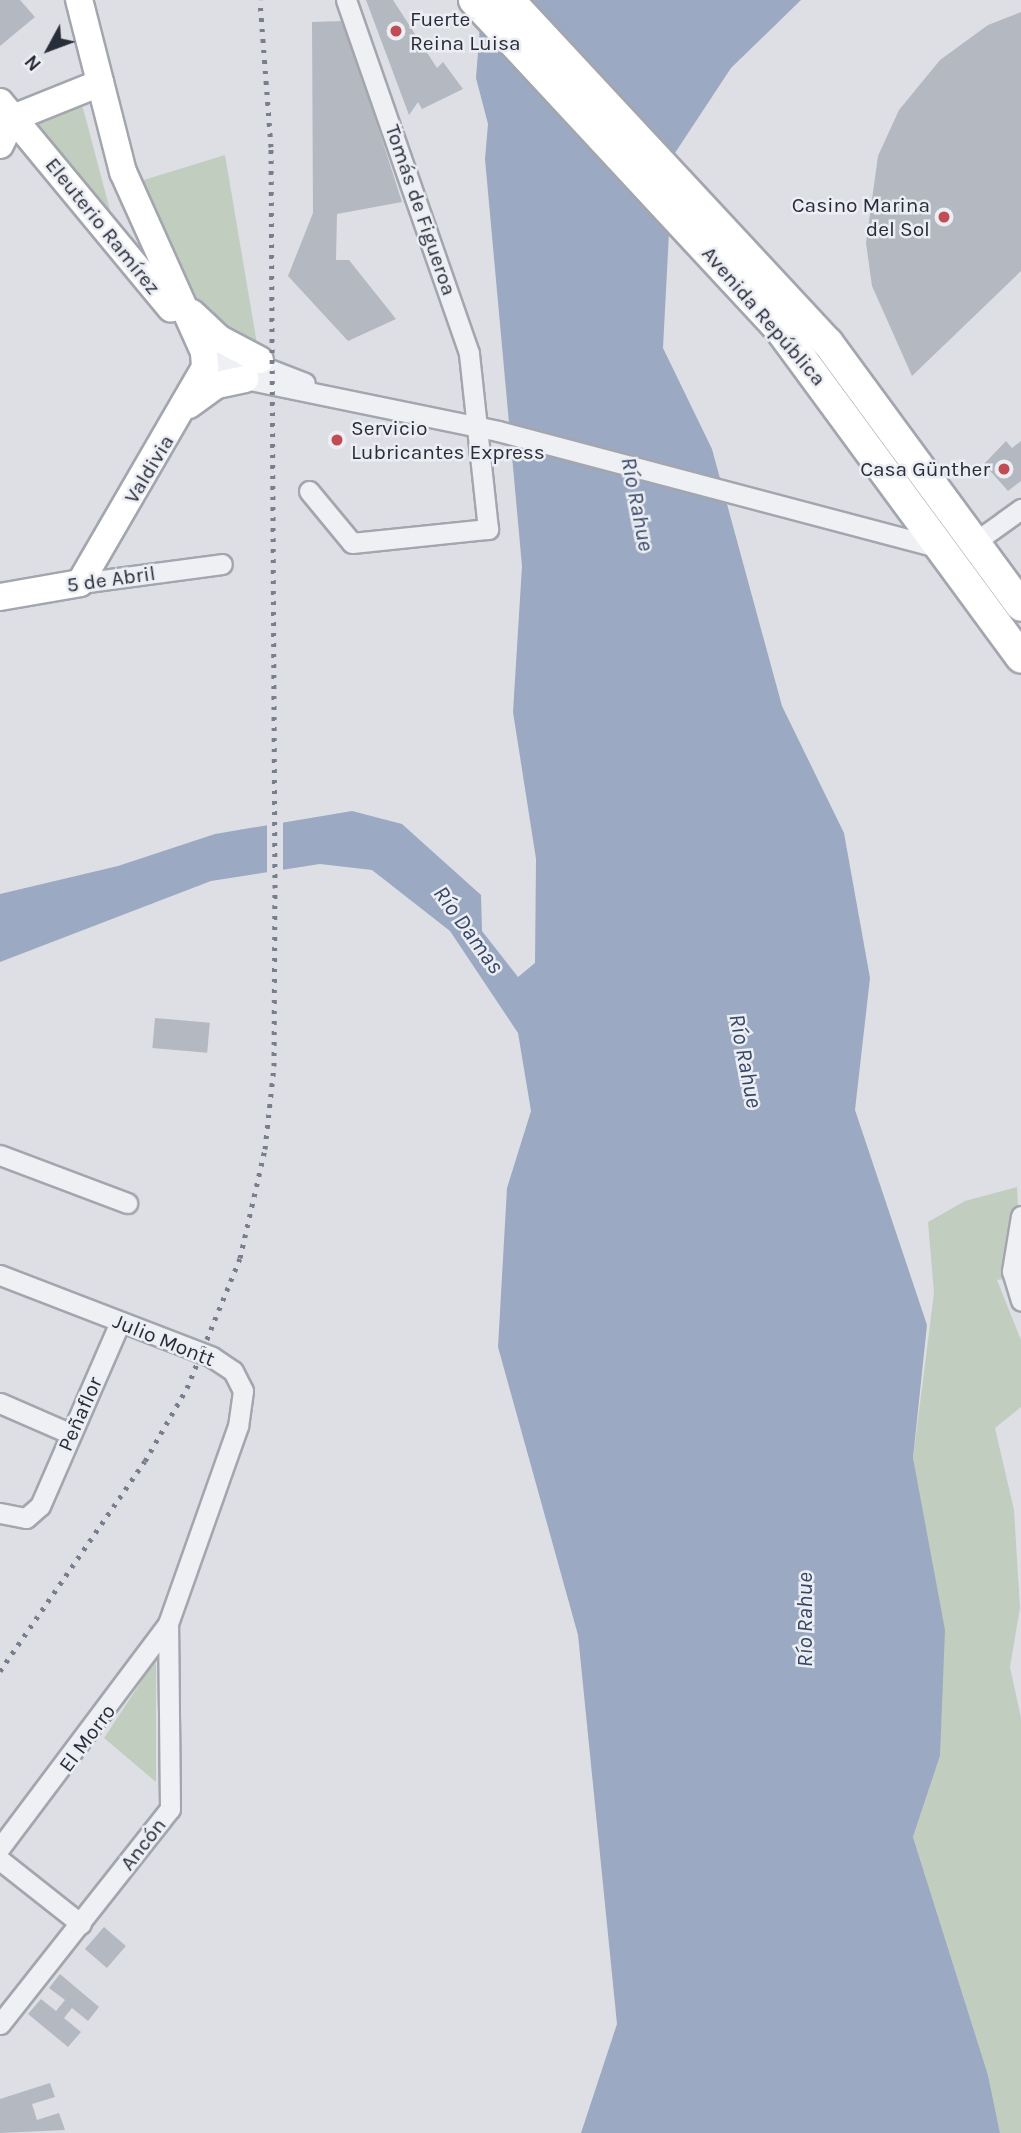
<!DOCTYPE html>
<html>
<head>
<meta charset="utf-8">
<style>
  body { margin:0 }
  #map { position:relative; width:1021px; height:2133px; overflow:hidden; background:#dddfe5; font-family:Karla,sans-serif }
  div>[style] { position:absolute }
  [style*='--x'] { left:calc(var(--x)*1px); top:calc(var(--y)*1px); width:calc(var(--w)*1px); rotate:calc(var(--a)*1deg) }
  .green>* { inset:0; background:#c1cebf }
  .water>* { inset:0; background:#9baac2 }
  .pier>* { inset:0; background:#dddfe5; transform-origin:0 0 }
  .building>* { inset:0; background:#b4b8c1; transform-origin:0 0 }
  .roads { filter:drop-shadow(2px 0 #a3a6ae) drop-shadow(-2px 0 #a3a6ae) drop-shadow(0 2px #a3a6ae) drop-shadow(0 -2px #a3a6ae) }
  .street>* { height:19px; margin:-9.5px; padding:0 9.5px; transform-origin:9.5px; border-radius:9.5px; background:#eff0f4 }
  .secondary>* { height:26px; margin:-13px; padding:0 13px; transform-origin:13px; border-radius:13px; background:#fff }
  .primary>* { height:30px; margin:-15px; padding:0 15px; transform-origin:15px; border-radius:15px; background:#fff }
  .rail>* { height:5px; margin-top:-2.5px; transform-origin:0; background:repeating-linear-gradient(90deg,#787e8d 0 3.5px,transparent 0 10.5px) }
  .dots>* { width:19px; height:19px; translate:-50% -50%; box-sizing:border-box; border:4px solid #eceef3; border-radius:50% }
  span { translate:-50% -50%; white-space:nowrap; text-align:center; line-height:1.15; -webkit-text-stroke:5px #eceef3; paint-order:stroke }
  .poi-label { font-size:21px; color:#282d3a }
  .left { translate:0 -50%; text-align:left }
  .right { translate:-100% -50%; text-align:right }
  .street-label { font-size:21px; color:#282d3a }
  .water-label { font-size:23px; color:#364869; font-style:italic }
  .north { position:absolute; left:14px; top:14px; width:70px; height:70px; -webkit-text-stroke:5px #eceef3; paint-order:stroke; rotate:229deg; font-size:19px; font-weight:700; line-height:28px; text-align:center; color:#282d3a }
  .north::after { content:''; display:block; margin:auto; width:24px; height:32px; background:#282d3a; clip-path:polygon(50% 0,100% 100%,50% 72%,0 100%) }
</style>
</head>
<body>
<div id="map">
  <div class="green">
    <div style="clip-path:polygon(71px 98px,83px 108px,111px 214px,103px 219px,25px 122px)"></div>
    <div style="clip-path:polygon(225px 155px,257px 344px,233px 337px,198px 308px,134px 183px)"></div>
    <div style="clip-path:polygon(1017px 1187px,1021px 1276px,997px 1280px,1021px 1340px,1021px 1407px,995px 1428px,1014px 1510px,1020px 1608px,1010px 1667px,1021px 1718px,1021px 2133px,1000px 2133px,988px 2075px,913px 1837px,940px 1756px,913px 1458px,934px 1293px,928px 1222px,965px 1201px)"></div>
    <div style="clip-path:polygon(156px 1659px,156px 1782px,104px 1738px)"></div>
  </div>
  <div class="water">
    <div style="clip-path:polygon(482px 0,801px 0,731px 68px,673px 156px,663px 348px,712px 449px,782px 706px,844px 833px,870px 978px,855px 1110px,927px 1325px,913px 1458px,945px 1630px,940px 1756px,913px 1837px,988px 2075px,1000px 2133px,581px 2133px,617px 2024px,578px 1635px,498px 1347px,507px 1188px,531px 1111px,518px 1033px,450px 931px,372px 870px,320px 864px,211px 881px,0 962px,0 894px,118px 866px,215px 834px,352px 811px,402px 824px,481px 895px,482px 931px,518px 977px,535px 963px,536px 859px,513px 712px,522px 566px,485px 159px,488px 124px,476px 78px)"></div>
  </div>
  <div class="pier">
    <div style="left:283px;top:817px;width:55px;height:16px;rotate:90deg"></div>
  </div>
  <div class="building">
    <div style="clip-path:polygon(0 0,20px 0,35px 17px,0 46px)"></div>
    <div style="clip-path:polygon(366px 0,393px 0,437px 68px,443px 62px,463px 89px,422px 109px,418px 102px,409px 115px)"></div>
    <div style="clip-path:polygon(1021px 12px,1021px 271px,912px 376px,872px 286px,866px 243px,878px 156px,899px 110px,940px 60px,988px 25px)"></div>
    <div style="clip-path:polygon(344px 21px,402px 202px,337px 214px,336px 260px,349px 260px,396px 319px,348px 341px,288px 276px,313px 213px,312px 22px)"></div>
    <div style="clip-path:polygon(1006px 441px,1012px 448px,1021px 441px,1021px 481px,1008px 491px,984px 464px)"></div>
    <div style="left:155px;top:1018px;width:55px;height:30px;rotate:5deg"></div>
    <div style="left:104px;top:1927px;width:29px;height:29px;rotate:41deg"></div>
    <div style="clip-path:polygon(60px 1974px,99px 2007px,88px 2021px,72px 2008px,64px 2018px,81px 2032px,68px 2047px,28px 2014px,41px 1999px,56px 2011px,65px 2000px,49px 1988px)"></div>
    <div style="clip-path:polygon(50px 2083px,55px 2097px,32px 2104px,37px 2120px,59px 2113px,65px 2130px,0 2133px,0 2099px)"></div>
  </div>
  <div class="roads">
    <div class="street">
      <div style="--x:204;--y:352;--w:49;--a:33.4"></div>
      <div style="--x:245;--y:379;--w:258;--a:11.6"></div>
      <div style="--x:498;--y:431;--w:457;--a:14.8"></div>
      <div style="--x:246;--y:360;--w:63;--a:21.3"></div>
      <div style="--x:309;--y:491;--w:67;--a:50.4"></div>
      <div style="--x:352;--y:543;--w:137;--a:-5.9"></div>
      <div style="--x:488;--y:529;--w:177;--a:-96.2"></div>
      <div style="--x:469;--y:353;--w:374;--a:-109.2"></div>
      <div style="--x:975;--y:542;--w:57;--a:-35.7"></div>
      <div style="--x:80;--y:583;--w:143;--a:-7.6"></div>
      <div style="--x:0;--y:1155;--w:136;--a:20.7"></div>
      <div style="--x:1021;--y:1216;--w:56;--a:99.3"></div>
      <div style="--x:1012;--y:1271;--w:31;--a:73"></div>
      <div style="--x:0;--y:1275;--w:227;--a:21.1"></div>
      <div style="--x:212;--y:1357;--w:25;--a:34"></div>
      <div style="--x:233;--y:1371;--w:22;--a:63"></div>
      <div style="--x:243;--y:1391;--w:35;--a:98"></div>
      <div style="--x:238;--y:1426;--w:210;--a:109.5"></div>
      <div style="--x:168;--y:1624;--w:280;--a:126.9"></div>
      <div style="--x:0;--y:1403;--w:77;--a:23.6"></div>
      <div style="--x:0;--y:1513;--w:26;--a:11"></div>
      <div style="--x:26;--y:1518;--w:18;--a:-41"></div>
      <div style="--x:40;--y:1506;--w:201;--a:-66.5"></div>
      <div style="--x:0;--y:1860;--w:103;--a:38.3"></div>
      <div style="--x:0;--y:2024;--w:274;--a:-51.7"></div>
      <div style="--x:170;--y:1809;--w:185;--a:-90.6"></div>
    </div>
    <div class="secondary">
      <div style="--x:0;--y:102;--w:268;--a:50.4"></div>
      <div style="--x:0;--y:145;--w:30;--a:-64"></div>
      <div style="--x:13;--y:118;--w:94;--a:-21.9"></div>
      <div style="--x:192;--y:313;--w:38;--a:43"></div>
      <div style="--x:220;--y:339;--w:45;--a:27.7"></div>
      <div style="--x:189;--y:405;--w:34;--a:-36"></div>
      <div style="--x:217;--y:385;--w:29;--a:-12"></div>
      <div style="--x:0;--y:597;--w:81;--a:-9.9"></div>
      <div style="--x:80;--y:583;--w:250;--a:-59.9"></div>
      <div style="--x:205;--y:367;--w:15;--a:-94"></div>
      <div style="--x:204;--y:352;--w:197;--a:-114.2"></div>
      <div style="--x:123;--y:172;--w:178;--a:-104.3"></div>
    </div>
    <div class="primary">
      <div style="--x:474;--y:0;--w:448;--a:47.1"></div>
      <div style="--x:779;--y:328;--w:409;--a:53.7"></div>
      <div style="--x:509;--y:0;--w:468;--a:47.1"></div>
      <div style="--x:828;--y:343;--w:326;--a:53.7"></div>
    </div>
  </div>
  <div class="rail">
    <div style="--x:0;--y:1671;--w:255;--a:-55.4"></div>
    <div style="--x:145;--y:1461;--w:84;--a:-60.1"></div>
    <div style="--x:187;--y:1388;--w:140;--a:-67.8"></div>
    <div style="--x:240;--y:1258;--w:112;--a:-77.1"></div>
    <div style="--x:265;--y:1149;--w:83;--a:-83.8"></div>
    <div style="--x:274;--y:1066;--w:178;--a:-89.7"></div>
    <div style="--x:275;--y:888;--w:741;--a:-90.31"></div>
    <div style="--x:271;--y:147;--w:147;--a:-94.3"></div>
  </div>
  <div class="dots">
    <div style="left:396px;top:31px;background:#bf4d53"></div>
    <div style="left:944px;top:217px;background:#bf4d53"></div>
    <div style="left:337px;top:440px;background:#bf4d53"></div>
    <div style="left:1004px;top:469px;background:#bf4d53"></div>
  </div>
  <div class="poi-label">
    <span class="left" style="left:410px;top:31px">Fuerte<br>Reina Luisa</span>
    <span class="right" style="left:930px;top:217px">Casino Marina<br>del Sol</span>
    <span class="left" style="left:351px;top:440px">Servicio<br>Lubricantes Express</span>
    <span class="right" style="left:990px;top:469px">Casa Günther</span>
  </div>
  <div class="street-label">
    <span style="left:421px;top:210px;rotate:71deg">Tomás de Figueroa</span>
    <span style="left:103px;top:226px;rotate:51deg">Eleuterio Ramírez</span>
    <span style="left:764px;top:316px;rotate:49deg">Avenida República</span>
    <span style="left:149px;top:469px;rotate:-59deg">Valdivia</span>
    <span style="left:111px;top:579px;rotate:-8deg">5 de Abril</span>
    <span style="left:164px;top:1340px;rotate:22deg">Julio Montt</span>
    <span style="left:80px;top:1414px;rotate:-66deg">Peñaflor</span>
    <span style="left:87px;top:1738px;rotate:-53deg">El Morro</span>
    <span style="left:143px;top:1844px;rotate:-52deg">Ancón</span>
  </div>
  <div class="water-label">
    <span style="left:637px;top:504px;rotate:79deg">Río Rahue</span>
    <span style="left:468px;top:930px;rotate:54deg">Río Damas</span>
    <span style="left:745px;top:1061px;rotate:79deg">Río Rahue</span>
    <span style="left:805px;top:1620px;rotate:-90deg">Río Rahue</span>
  </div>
  <div class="north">N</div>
</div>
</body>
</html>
